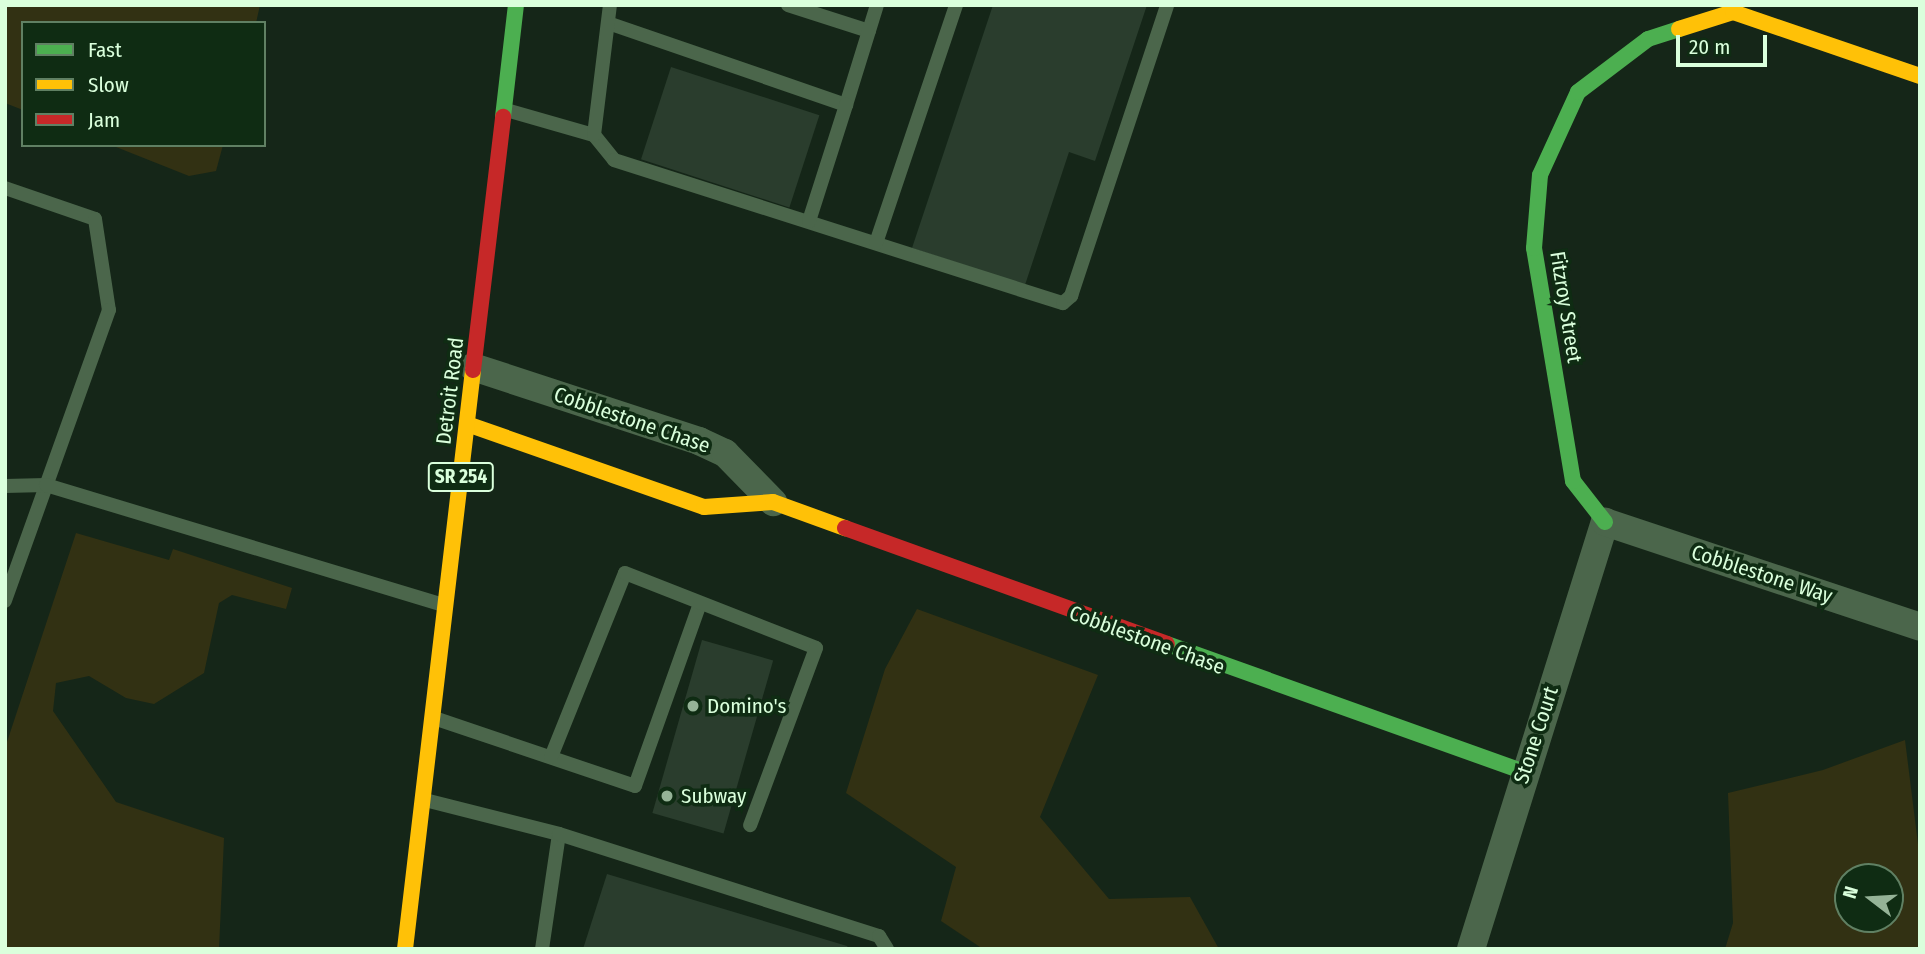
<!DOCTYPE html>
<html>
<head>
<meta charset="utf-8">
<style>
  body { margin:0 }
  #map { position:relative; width:1925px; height:954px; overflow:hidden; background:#152618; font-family:"Fira Sans Condensed",sans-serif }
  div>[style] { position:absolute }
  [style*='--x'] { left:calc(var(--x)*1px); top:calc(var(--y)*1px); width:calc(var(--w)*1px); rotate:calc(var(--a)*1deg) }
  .green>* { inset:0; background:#323113 }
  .building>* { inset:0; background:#2a3d2d; transform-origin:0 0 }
  .lane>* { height:14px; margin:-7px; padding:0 7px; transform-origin:7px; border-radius:7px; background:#4b664b }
  .street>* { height:28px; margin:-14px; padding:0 14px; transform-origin:14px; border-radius:14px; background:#4b664b }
  .fast>* { height:16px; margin:-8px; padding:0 8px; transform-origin:8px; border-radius:8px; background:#4caf50 }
  .slow>* { height:16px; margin:-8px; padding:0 8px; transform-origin:8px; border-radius:8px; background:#ffc107 }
  .jam>* { height:16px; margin:-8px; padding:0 8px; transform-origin:8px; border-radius:8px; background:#c62828 }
  .dots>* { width:19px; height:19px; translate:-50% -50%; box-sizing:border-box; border:4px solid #0f2c13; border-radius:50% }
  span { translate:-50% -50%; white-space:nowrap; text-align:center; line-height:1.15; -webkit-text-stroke:7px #0f2c13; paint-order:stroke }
  .shield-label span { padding:2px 5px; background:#0f2c13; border:2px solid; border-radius:5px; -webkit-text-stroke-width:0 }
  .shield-label { font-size:19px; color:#daffdc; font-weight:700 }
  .street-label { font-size:21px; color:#daffdc }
  .poi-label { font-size:21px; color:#daffdc }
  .left { translate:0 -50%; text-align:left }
  .frame { position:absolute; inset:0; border:7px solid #daffdc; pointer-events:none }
  .legend { position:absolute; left:21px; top:21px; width:245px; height:126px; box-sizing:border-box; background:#0f2c13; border:2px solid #608063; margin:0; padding:9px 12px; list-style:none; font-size:21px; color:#daffdc }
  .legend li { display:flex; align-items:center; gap:14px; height:35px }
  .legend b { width:35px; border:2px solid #608063 }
  .north { position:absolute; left:1834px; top:863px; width:70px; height:70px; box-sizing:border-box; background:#0f2c13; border:2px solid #608063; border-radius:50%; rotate:287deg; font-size:19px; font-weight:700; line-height:28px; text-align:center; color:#daffdc }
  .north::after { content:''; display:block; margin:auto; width:24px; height:32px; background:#95b397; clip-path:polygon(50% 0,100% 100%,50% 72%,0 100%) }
  .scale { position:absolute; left:1676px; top:35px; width:91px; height:32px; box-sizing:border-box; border:4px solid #daffdc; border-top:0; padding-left:9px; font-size:21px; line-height:24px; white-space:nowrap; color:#daffdc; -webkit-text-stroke:5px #0f2c13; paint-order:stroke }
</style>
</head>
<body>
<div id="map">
  <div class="green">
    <div style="clip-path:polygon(5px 5px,260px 5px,256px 23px,23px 23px,23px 110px,5px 103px)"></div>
    <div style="clip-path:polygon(111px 145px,223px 145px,216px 171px,189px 176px)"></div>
    <div style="clip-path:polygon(76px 533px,169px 560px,173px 549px,292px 588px,286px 609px,232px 595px,219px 603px,204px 673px,154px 704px,126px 698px,89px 676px,56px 683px,53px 711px,116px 802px,224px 838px,219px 949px,5px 949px,5px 748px)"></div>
    <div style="clip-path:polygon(917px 609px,1098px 675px,1040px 817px,1109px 899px,1190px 897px,1219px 949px,983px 949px,941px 921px,956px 867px,846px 793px,885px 669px)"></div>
    <div style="clip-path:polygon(evenodd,1905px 740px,1920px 860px,1920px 949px,1725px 949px,1733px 923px,1728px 793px,1823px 770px,1905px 740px,1890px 877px,1890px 919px,1848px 919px,1848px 877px,1890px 877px)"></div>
  </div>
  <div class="building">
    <div style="clip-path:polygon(993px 5px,1147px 5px,1095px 161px,1069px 152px,1025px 285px,912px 248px)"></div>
    <div style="left:671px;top:67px;width:156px;height:97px;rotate:18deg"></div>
    <div style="left:702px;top:640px;width:74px;height:180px;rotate:16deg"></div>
    <div style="clip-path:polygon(607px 874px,847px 946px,849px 949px,583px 949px)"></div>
  </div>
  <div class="lane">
    <div style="--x:788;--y:5;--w:85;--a:17.8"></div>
    <div style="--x:608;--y:23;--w:252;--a:19"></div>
    <div style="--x:846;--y:105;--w:105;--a:-72.8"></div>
    <div style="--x:506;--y:110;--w:91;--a:15.9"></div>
    <div style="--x:594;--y:135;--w:32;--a:51"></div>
    <div style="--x:614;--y:160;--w:471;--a:17.7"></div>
    <div style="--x:1063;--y:303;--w:11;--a:-41"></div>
    <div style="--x:1071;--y:296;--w:306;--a:-71.7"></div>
    <div style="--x:594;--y:135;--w:131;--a:-83"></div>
    <div style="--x:5;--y:188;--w:95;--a:19"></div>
    <div style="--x:95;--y:219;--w:92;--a:81.3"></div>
    <div style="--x:109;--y:310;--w:309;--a:109.7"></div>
    <div style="--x:809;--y:221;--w:122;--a:-72.3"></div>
    <div style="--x:876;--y:243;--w:251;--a:-71.4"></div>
    <div style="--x:5;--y:486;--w:41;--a:-1.4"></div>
    <div style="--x:46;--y:485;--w:416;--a:16.8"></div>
    <div style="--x:434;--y:718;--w:212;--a:18.7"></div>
    <div style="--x:635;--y:786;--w:194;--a:-70.4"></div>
    <div style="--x:551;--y:757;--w:198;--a:-68.1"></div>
    <div style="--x:625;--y:573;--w:205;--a:21.4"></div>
    <div style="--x:816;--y:648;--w:189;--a:110.4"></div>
    <div style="--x:425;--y:800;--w:138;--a:14.2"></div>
    <div style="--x:559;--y:834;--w:116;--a:98.4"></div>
    <div style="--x:559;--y:834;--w:336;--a:17.7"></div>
    <div style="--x:879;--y:936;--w:15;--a:58"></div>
  </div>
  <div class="street">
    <div style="--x:473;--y:367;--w:238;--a:18.1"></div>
    <div style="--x:699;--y:441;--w:29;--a:25"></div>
    <div style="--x:725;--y:453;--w:69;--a:45.6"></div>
    <div style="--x:1471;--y:949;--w:448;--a:-72.6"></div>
    <div style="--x:1605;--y:522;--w:332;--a:18.4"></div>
  </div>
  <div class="fast">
    <div style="--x:503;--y:117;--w:113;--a:-83.4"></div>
    <div style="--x:1605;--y:522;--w:52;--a:-128"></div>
    <div style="--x:1573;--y:481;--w:236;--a:-99.5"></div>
    <div style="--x:1534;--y:248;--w:73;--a:-85.3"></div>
    <div style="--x:1540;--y:175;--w:91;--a:-65.4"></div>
    <div style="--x:1578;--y:92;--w:88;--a:-37.1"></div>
    <div style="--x:1648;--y:39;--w:33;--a:-18"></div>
    <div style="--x:1167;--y:644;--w:379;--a:19.7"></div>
  </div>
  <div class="slow">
    <div style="--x:1679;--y:29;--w:57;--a:-17.5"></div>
    <div style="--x:1733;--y:12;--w:198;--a:18.9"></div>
    <div style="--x:467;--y:424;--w:251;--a:19.3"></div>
    <div style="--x:704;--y:507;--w:69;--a:-4.1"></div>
    <div style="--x:773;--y:502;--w:77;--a:19.9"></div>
    <div style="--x:405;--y:949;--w:583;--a:-83.3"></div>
  </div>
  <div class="jam">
    <div style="--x:473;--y:370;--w:255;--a:-83.2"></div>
    <div style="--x:845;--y:528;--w:342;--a:19.8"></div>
  </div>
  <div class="dots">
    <div style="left:693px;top:706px;background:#95b397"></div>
    <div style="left:667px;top:796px;background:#95b397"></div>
  </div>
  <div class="shield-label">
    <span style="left:461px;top:477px">SR 254</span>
  </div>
  <div class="street-label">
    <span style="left:1566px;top:307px;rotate:81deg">Fitzroy Street</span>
    <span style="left:450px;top:391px;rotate:-83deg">Detroit Road</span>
    <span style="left:632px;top:420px;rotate:19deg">Cobblestone Chase</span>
    <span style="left:1762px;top:574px;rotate:18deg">Cobblestone Way</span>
    <span style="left:1147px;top:640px;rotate:20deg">Cobblestone Chase</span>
    <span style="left:1536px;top:735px;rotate:-72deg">Stone Court</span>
  </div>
  <div class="poi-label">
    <span class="left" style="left:707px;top:706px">Domino's</span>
    <span class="left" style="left:681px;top:796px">Subway</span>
  </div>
  <div class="frame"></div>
  <ul class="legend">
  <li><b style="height:9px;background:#4caf50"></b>Fast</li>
  <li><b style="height:9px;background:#ffc107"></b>Slow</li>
  <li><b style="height:9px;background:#c62828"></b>Jam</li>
  </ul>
  <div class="north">N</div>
  <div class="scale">20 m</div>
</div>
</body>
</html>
